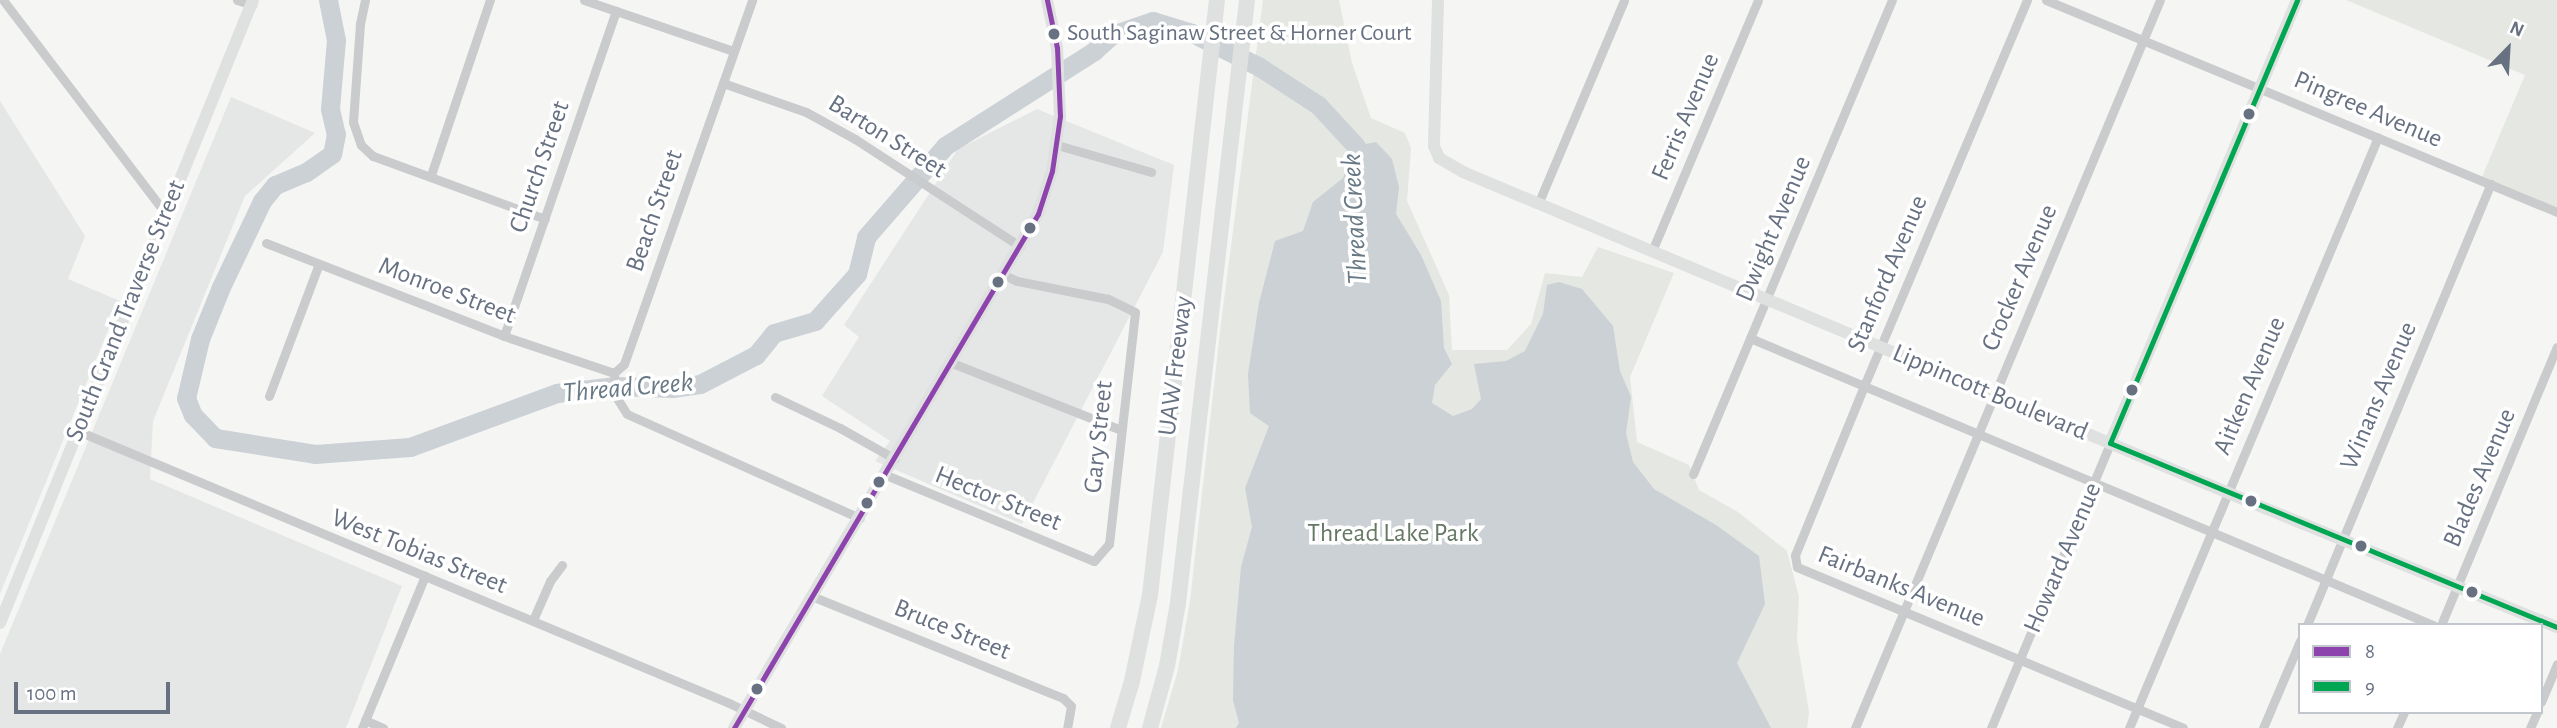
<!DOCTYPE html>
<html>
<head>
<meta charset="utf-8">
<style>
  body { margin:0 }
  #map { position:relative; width:2557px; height:728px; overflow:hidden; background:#f5f5f4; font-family:"Alegreya Sans",sans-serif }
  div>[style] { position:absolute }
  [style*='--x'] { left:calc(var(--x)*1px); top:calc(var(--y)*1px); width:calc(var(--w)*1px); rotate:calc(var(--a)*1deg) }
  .built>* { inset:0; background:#e5e6e6 }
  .green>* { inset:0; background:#e4e7e2 }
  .water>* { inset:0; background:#cbd1d5 }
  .river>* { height:19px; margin:-9.5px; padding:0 9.5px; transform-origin:9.5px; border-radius:9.5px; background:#cbd1d5 }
  .street>* { height:9px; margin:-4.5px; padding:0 4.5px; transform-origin:4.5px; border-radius:4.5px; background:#cacbcd }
  .secondary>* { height:12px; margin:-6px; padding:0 6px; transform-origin:6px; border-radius:6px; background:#dfe0e0 }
  .highway>* { height:16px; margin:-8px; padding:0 8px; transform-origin:8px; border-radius:8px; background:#dfe0e0 }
  .bus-1>* { height:5px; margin:-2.5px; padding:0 2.5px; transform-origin:2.5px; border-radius:2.5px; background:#8e44ad }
  .bus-2>* { height:5px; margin:-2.5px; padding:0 2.5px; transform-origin:2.5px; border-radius:2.5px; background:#00a651 }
  .dots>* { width:19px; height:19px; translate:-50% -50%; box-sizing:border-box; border:4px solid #fff; border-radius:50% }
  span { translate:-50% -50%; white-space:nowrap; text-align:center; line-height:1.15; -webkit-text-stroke:7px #fff; paint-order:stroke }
  .bus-label { font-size:24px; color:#677182 }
  .left { translate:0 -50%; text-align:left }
  .street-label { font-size:26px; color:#677182 }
  .park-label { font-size:26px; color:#667965 }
  .water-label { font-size:28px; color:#687985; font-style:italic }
  .legend { position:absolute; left:2298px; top:623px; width:245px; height:91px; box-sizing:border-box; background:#fff; border:2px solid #c2c6cd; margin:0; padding:9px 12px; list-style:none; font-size:21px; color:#677182 }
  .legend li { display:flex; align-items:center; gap:14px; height:35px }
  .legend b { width:35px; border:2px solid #c2c6cd }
  .north { position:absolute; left:2473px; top:14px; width:70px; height:70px; -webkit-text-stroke:5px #fff; paint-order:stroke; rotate:24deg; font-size:19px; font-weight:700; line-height:28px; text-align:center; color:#677182 }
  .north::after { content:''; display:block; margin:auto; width:24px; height:32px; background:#677182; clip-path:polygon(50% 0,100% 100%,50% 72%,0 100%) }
  .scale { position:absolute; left:14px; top:682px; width:156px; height:32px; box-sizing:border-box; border:4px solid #677182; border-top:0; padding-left:9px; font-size:21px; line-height:24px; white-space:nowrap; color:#677182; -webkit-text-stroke:5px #fff; paint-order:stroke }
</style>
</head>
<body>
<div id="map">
  <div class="built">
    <div style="clip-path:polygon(231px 97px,315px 133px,245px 196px,153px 421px,150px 479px,402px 586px,346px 728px,0 728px,0 654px)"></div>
    <div style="clip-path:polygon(0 101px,85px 236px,68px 279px,120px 301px,0 594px)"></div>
    <div style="clip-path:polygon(1037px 109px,1174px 165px,1163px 252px,1022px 524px,875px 461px,890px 441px,822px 396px,859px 337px,844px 325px,958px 149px)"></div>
  </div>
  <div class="green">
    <div style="clip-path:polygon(1263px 0,1339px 0,1352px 63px,1371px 118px,1405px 133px,1411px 148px,1407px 201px,1449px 295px,1452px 350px,1507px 350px,1531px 324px,1545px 273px,1582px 277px,1598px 247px,1674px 273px,1630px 377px,1637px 442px,1689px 465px,1699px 490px,1738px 512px,1787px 551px,1799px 597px,1797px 640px,1809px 712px,1807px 728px,1161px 728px,1178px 670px,1190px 601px,1221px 323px)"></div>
    <div style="clip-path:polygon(2346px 0,2557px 0,2557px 208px,2482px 177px,2525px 75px)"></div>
  </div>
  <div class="water">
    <div style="clip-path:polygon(1376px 142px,1392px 159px,1399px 187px,1396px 214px,1421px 255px,1441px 301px,1444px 348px,1452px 364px,1435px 385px,1432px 403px,1453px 416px,1472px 409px,1481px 399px,1474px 364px,1506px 361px,1525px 351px,1543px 314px,1547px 285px,1559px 282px,1582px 289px,1613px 326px,1620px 371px,1631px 397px,1626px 433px,1633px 462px,1654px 489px,1716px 525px,1759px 556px,1765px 604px,1737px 663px,1771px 728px,1236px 728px,1239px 723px,1233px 700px,1234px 646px,1241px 567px,1252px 527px,1245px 488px,1269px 426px,1250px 413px,1248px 374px,1259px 303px,1275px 241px,1303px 231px,1313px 202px,1343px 178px,1356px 146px)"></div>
  </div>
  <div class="river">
    <div style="--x:328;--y:0;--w:41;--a:78.7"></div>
    <div style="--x:336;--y:40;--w:69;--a:95"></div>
    <div style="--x:330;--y:109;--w:26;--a:77"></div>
    <div style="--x:336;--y:134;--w:20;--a:101"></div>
    <div style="--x:332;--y:154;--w:32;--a:145"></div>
    <div style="--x:306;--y:172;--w:34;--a:157"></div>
    <div style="--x:275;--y:185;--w:21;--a:129"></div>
    <div style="--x:262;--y:201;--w:95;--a:115.5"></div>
    <div style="--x:221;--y:287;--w:56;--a:112"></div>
    <div style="--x:200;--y:339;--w:61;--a:103.3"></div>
    <div style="--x:186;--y:398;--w:18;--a:68"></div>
    <div style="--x:193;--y:415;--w:32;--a:46"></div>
    <div style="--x:215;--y:438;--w:101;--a:9.1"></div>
    <div style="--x:315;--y:454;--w:95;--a:-4.2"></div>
    <div style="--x:410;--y:447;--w:157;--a:-20.2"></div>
    <div style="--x:557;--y:393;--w:59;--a:-6.8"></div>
    <div style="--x:616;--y:386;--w:56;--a:2"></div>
    <div style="--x:672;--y:388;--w:28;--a:-8"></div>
    <div style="--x:700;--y:384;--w:63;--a:-27.4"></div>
    <div style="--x:756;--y:355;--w:28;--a:-51"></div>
    <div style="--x:774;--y:333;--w:43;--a:-16.3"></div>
    <div style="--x:815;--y:321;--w:63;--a:-48.2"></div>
    <div style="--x:857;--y:274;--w:38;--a:-76"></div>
    <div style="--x:866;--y:237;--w:121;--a:-49"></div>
    <div style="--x:945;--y:146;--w:177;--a:-32.5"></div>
    <div style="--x:1094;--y:51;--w:24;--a:-42"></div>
    <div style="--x:1112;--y:35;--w:43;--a:-18.9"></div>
    <div style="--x:1153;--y:21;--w:41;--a:17.1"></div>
    <div style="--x:1192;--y:33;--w:74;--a:26.6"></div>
    <div style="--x:1258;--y:66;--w:72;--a:33"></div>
    <div style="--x:1318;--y:105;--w:56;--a:47.2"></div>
  </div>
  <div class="street">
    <div style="--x:3;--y:0;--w:268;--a:52.7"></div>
    <div style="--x:237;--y:0;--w:16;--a:18"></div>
    <div style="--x:365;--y:0;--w:25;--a:102"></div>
    <div style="--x:360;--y:24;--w:98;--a:94.1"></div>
    <div style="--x:353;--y:122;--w:24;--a:71"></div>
    <div style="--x:361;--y:145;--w:16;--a:43"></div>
    <div style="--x:373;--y:156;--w:183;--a:20.1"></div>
    <div style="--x:584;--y:0;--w:157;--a:18.9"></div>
    <div style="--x:2027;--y:0;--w:419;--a:112.9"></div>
    <div style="--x:1864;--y:386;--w:183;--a:112.2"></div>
    <div style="--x:1795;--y:555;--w:12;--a:81"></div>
    <div style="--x:1797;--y:567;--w:418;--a:22.6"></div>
    <div style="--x:2046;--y:0;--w:553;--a:22.53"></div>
    <div style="--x:723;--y:83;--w:88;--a:19.3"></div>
    <div style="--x:806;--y:112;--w:56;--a:28.9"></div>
    <div style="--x:855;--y:139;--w:197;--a:33"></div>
    <div style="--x:1057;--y:145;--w:98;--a:16"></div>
    <div style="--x:431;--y:175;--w:185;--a:-71.4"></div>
    <div style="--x:1538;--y:204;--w:221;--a:-67.1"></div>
    <div style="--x:266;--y:243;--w:256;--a:21.3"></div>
    <div style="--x:504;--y:336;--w:116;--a:18.6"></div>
    <div style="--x:1652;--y:251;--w:272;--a:-67.1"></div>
    <div style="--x:504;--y:336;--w:344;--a:-71"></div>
    <div style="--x:1750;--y:338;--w:741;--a:22.79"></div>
    <div style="--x:952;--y:363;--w:182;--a:21.6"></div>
    <div style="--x:614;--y:373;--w:13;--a:-42"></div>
    <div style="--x:624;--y:364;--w:386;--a:-70.6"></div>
    <div style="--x:614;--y:373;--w:22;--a:87"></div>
    <div style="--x:615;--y:395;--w:22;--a:58"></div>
    <div style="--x:627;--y:414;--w:255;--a:24.1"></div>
    <div style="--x:269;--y:396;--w:141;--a:-69.3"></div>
    <div style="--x:775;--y:397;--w:72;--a:25.5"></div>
    <div style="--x:840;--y:428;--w:63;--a:29.4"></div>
    <div style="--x:78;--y:431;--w:706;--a:22.68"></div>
    <div style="--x:729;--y:703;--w:58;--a:25.7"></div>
    <div style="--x:1693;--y:474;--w:514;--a:-67.23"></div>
    <div style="--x:886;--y:475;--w:225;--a:22.5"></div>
    <div style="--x:1094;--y:561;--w:23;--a:-49"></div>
    <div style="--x:1109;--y:544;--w:233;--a:-83.6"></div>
    <div style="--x:1135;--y:312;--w:30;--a:-154"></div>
    <div style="--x:1108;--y:299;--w:93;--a:-168.8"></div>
    <div style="--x:1017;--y:281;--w:14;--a:-155"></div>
    <div style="--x:814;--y:597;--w:269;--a:22.1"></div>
    <div style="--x:1063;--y:698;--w:11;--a:45"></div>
    <div style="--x:1071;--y:706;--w:22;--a:100"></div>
    <div style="--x:533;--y:620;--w:43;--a:-66.4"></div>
    <div style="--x:550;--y:581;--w:20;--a:-53"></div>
    <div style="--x:2307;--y:625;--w:478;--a:-67.4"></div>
    <div style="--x:2441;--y:625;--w:301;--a:-67.4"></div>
    <div style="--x:2541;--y:702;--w:41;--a:-67.2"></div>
    <div style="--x:365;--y:720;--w:20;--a:24"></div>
    <div style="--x:362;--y:728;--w:165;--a:-67.5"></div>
    <div style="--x:1855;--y:728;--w:789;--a:-67.27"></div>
    <div style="--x:1991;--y:728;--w:309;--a:-67.3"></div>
    <div style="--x:2129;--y:728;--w:641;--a:-67.15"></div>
    <div style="--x:2263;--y:728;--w:95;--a:-67"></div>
    <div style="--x:2397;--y:728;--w:17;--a:-66"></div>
    <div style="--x:2530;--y:728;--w:17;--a:-66"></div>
  </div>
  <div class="secondary">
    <div style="--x:1438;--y:0;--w:146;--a:91.6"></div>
    <div style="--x:1434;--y:146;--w:13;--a:67"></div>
    <div style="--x:1439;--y:158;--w:28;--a:30"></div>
    <div style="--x:1463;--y:172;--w:853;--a:22.75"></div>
    <div style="--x:2250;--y:502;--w:331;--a:22.2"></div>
    <div style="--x:2110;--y:443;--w:481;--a:-67.1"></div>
    <div style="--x:0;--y:623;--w:672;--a:-67.9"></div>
    <div style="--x:734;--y:728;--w:597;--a:-59.4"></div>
    <div style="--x:1038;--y:214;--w:45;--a:-72"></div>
    <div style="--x:1052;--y:171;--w:56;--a:-81.7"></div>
    <div style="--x:1060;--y:116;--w:68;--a:-92.5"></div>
    <div style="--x:1057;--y:48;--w:49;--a:-101.8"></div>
  </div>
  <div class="highway">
    <div style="--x:1118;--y:728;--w:49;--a:-73.4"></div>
    <div style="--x:1132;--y:681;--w:88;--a:-78.2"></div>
    <div style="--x:1150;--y:595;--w:599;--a:-83.58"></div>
    <div style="--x:1150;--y:728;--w:64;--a:-74.7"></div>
    <div style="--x:1167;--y:666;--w:64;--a:-80.1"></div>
    <div style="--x:1178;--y:603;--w:607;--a:-83.47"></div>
  </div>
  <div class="bus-1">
    <div style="--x:734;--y:728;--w:597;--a:-59.4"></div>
    <div style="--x:1038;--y:214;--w:45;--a:-72"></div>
    <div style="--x:1052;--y:171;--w:56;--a:-81.7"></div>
    <div style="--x:1060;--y:116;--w:68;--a:-92.5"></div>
    <div style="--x:1057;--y:48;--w:49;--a:-101.8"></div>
  </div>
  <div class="bus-2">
    <div style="--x:2110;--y:443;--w:483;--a:22.4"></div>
    <div style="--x:2110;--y:443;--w:481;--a:-67.1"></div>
  </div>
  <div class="dots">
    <div style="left:1054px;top:34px;background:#677182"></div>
    <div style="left:2249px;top:114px;background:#677182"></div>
    <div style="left:1030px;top:228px;background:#677182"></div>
    <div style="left:998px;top:282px;background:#677182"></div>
    <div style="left:2132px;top:390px;background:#677182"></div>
    <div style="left:879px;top:482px;background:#677182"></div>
    <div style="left:2251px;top:501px;background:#677182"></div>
    <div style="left:867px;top:503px;background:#677182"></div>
    <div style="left:2361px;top:546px;background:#677182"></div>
    <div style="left:2472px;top:592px;background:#677182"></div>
    <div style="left:757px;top:689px;background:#677182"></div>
  </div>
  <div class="bus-label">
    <span class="left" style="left:1067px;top:34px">South Saginaw Street &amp; Horner Court</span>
  </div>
  <div class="street-label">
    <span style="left:2368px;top:110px;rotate:23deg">Pingree Avenue</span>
    <span style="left:1686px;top:117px;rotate:-67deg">Ferris Avenue</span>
    <span style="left:887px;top:137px;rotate:32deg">Barton Street</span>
    <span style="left:540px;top:167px;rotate:-71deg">Church Street</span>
    <span style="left:655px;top:211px;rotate:-71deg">Beach Street</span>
    <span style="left:1774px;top:229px;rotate:-67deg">Dwight Avenue</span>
    <span style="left:1888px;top:274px;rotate:-67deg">Stanford Avenue</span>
    <span style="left:2020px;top:278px;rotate:-67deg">Crocker Avenue</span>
    <span style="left:447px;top:291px;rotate:21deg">Monroe Street</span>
    <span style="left:126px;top:311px;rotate:-68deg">South Grand Traverse Street</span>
    <span style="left:1176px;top:366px;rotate:-83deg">UAW Freeway</span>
    <span style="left:2250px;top:386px;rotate:-67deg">Aitken Avenue</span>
    <span style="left:1990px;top:393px;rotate:23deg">Lippincott Boulevard</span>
    <span style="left:2379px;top:396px;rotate:-67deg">Winans Avenue</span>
    <span style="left:1099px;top:437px;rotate:-84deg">Gary Street</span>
    <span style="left:2480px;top:478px;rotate:-67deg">Blades Avenue</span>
    <span style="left:998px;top:499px;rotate:22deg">Hector Street</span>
    <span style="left:419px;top:552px;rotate:22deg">West Tobias Street</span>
    <span style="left:2063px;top:558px;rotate:-67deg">Howard Avenue</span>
    <span style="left:1901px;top:587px;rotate:22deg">Fairbanks Avenue</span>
    <span style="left:952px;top:630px;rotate:22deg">Bruce Street</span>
  </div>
  <div class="park-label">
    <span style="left:1393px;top:534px">Thread Lake Park</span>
  </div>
  <div class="water-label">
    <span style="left:1355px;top:219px;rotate:-93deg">Thread Creek</span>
    <span style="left:628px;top:388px;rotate:-5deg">Thread Creek</span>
  </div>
  <ul class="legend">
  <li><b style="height:9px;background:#8e44ad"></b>8</li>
  <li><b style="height:9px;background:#00a651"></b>9</li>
  </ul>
  <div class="north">N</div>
  <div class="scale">100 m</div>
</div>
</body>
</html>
